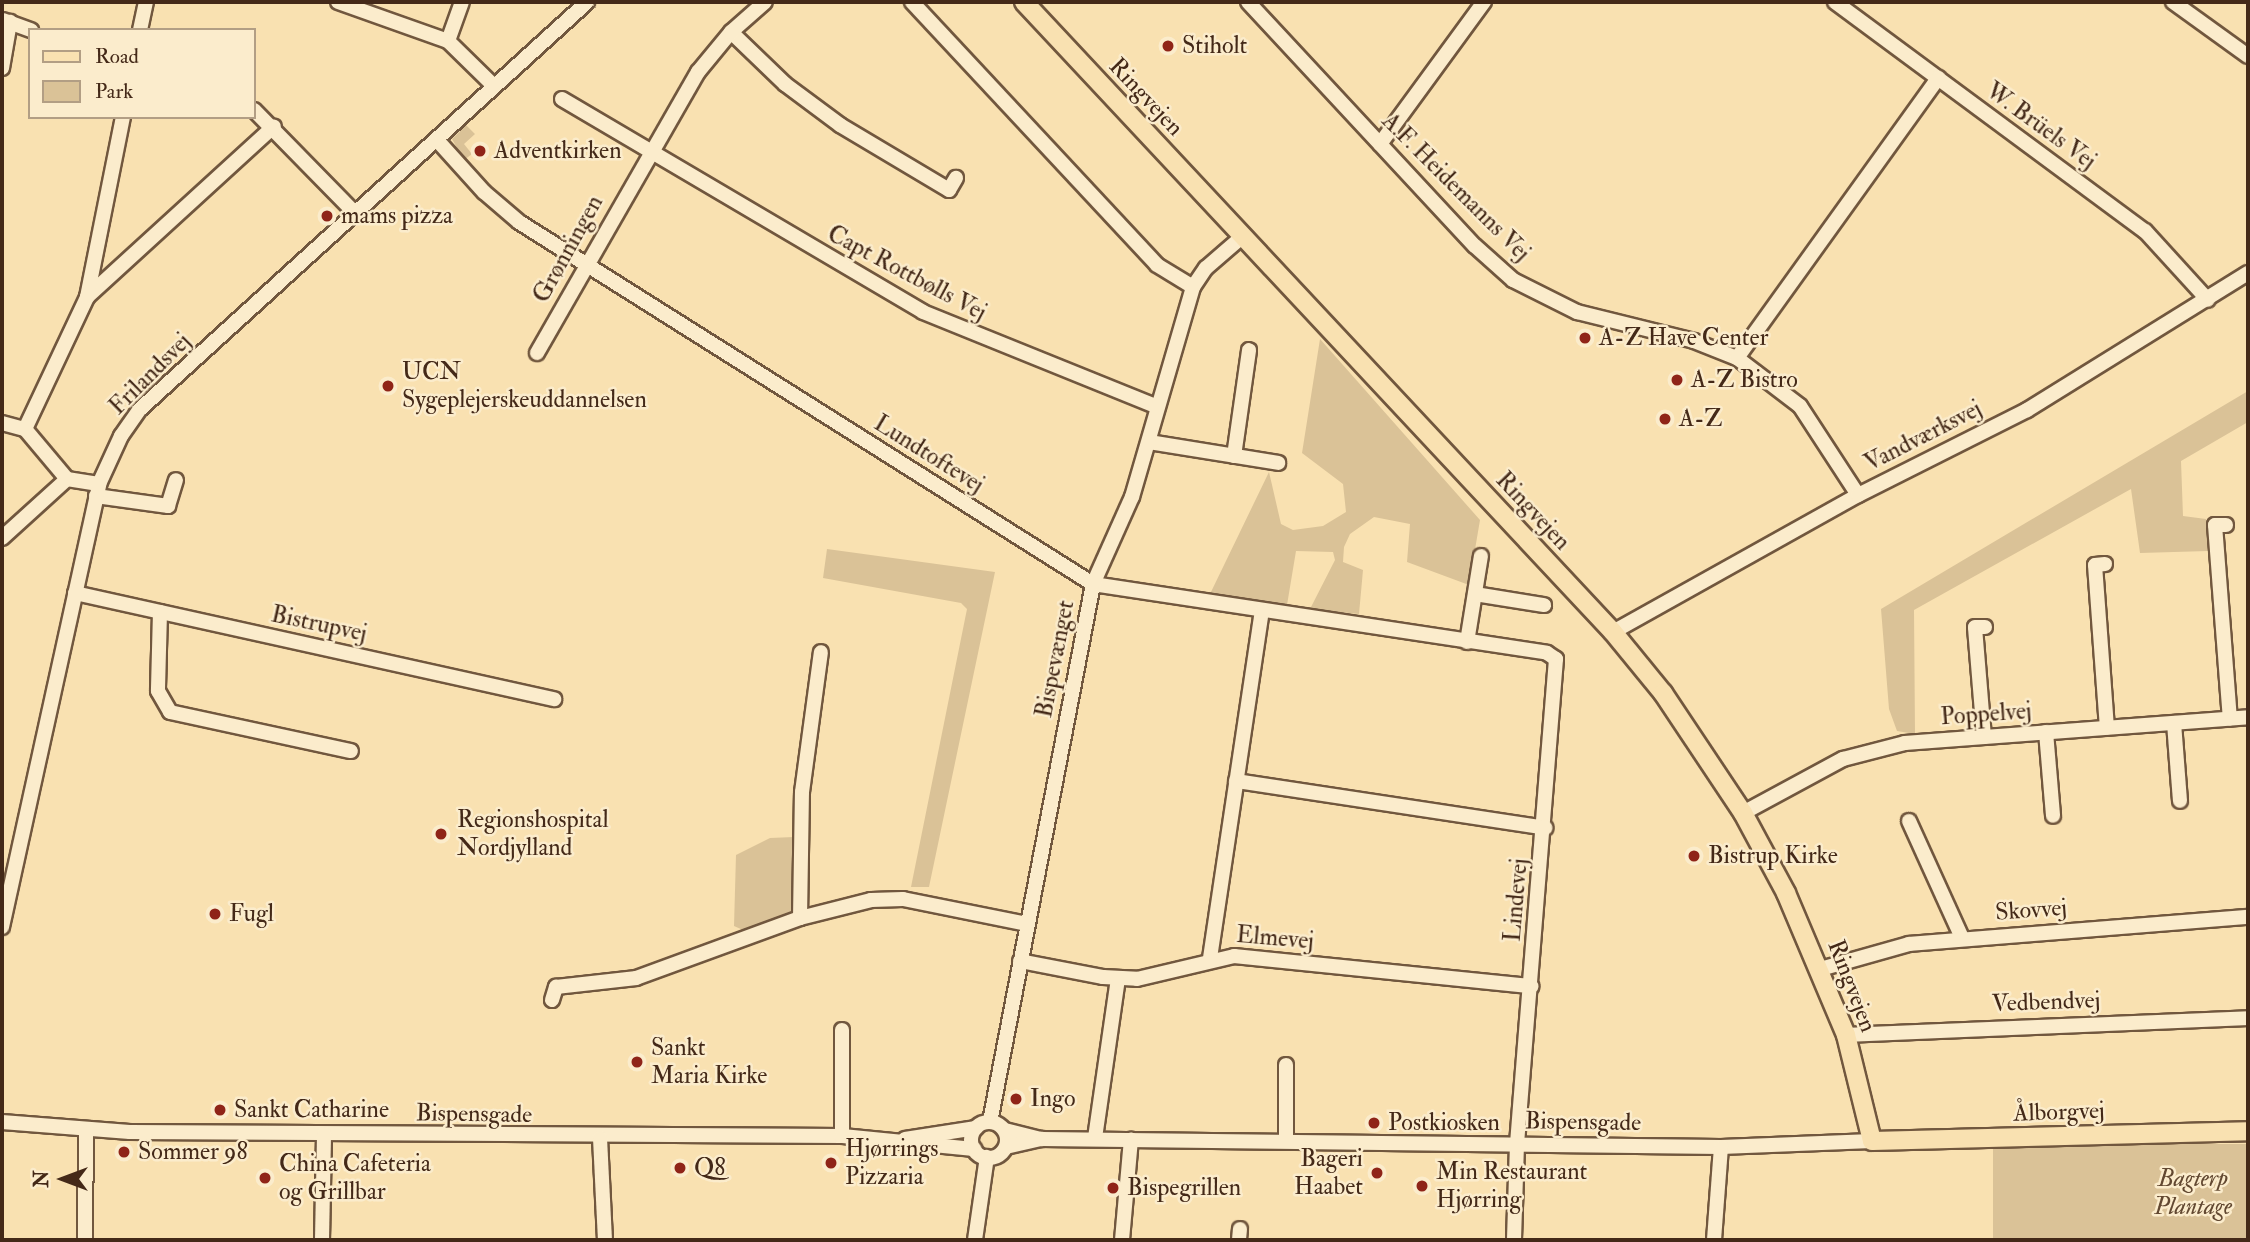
<!DOCTYPE html>
<html>
<head>
<meta charset="utf-8">
<style>
  body { margin:0 }
  #map { position:relative; width:2250px; height:1242px; overflow:hidden; background:#f9e1b1; font-family:"IM FELL Double Pica",serif }
  div>[style] { position:absolute }
  [style*='--x'] { left:calc(var(--x)*1px); top:calc(var(--y)*1px); width:calc(var(--w)*1px); rotate:calc(var(--a)*1deg) }
  .green>* { inset:0; background:#dac297; transform-origin:0 0 }
  .roads { filter:drop-shadow(2px 0 #71573e) drop-shadow(-2px 0 #71573e) drop-shadow(0 2px #71573e) drop-shadow(0 -2px #71573e) }
  .minor>* { height:14px; margin:-7px; padding:0 7px; transform-origin:7px; border-radius:7px; background:#fbeccc }
  .minor>.ring { margin:-7px; padding:0; box-sizing:content-box; background:none; border:14px solid #fbeccc; border-radius:50% }
  .major>* { height:18px; margin:-9px; padding:0 9px; transform-origin:9px; border-radius:9px; background:#f9e1b1 }
  .dots>* { width:19px; height:19px; translate:-50% -50%; box-sizing:border-box; border:4px solid #fbeccc; border-radius:50% }
  span { translate:-50% -50%; white-space:nowrap; text-align:center; line-height:1.15; -webkit-text-stroke:5px #fbeccc; paint-order:stroke }
  .poi-label { font-size:24px; color:#442918 }
  .left { translate:0 -50%; text-align:left }
  .right { translate:-100% -50%; text-align:right }
  .street-label { font-size:24px; color:#442918 }
  .park-label { font-size:24px; color:#624831; font-style:italic }
  .frame { position:absolute; inset:0; border:4px solid #442918; pointer-events:none }
  .legend { position:absolute; left:28px; top:28px; width:228px; height:91px; box-sizing:border-box; background:#fbeccc; border:2px solid #b29e84; margin:0; padding:9px 12px; list-style:none; font-size:21px; color:#442918 }
  .legend li { display:flex; align-items:center; gap:14px; height:35px }
  .legend b { width:35px; border:2px solid #b29e84 }
  .north { position:absolute; left:28px; top:1144px; width:70px; height:70px; -webkit-text-stroke:5px #fbeccc; paint-order:stroke; rotate:270deg; font-size:19px; font-weight:700; line-height:28px; text-align:center; color:#442918 }
  .north::after { content:''; display:block; margin:auto; width:24px; height:32px; background:#442918; clip-path:polygon(50% 0,100% 100%,50% 72%,0 100%) }
</style>
</head>
<body>
<div id="map">
  <div class="green">
    <div style="clip-path:polygon(466px 125px,475px 134px,464px 144px,472px 154px,464px 160px,452px 139px)"></div>
    <div style="clip-path:polygon(1320px 339px,1480px 520px,1469px 585px,1407px 562px,1410px 524px,1374px 517px,1350px 534px,1344px 547px,1343px 562px,1363px 570px,1359px 614px,1310px 609px,1335px 560px,1333px 552px,1296px 551px,1287px 605px,1210px 594px,1269px 472px,1281px 524px,1293px 530px,1323px 526px,1346px 512px,1343px 484px,1302px 453px)"></div>
    <div style="clip-path:polygon(2248px 391px,2248px 422px,2181px 461px,2183px 516px,2206px 519px,2208px 551px,2140px 553px,2131px 489px,1914px 610px,1915px 734px,1897px 731px,1889px 709px,1881px 609px)"></div>
    <div style="clip-path:polygon(827px 549px,995px 572px,929px 887px,911px 887px,967px 609px,961px 603px,823px 578px)"></div>
    <div style="clip-path:polygon(794px 837px,792px 911px,743px 930px,734px 926px,736px 855px,770px 838px)"></div>
    <div style="left:2248px;top:1144px;width:96px;height:255px;rotate:90deg"></div>
  </div>
  <div class="roads">
    <div class="minor">
      <div style="--x:338;--y:2;--w:117;--a:19.5"></div>
      <div style="--x:448;--y:41;--w:64;--a:44.4"></div>
      <div style="--x:912;--y:2;--w:359;--a:47"></div>
      <div style="--x:1157;--y:265;--w:42;--a:31.4"></div>
      <div style="--x:1248;--y:2;--w:333;--a:47.1"></div>
      <div style="--x:1475;--y:246;--w:51;--a:41.8"></div>
      <div style="--x:1513;--y:280;--w:72;--a:26.6"></div>
      <div style="--x:1577;--y:312;--w:121;--a:13.9"></div>
      <div style="--x:1694;--y:341;--w:46;--a:21.6"></div>
      <div style="--x:1737;--y:358;--w:79;--a:37.3"></div>
      <div style="--x:1800;--y:406;--w:106;--a:56.9"></div>
      <div style="--x:1835;--y:2;--w:385;--a:36.5"></div>
      <div style="--x:2145;--y:231;--w:93;--a:47.6"></div>
      <div style="--x:2173;--y:2;--w:92;--a:35.8"></div>
      <div style="--x:3;--y:20;--w:30;--a:20"></div>
      <div style="--x:140;--y:30;--w:29;--a:-78"></div>
      <div style="--x:731;--y:32;--w:75;--a:43.9"></div>
      <div style="--x:785;--y:84;--w:69;--a:36.7"></div>
      <div style="--x:840;--y:125;--w:127;--a:30.8"></div>
      <div style="--x:949;--y:190;--w:14;--a:-60"></div>
      <div style="--x:448;--y:41;--w:41;--a:-70.3"></div>
      <div style="--x:2;--y:68;--w:47;--a:-80.1"></div>
      <div style="--x:562;--y:99;--w:419;--a:30.5"></div>
      <div style="--x:923;--y:312;--w:253;--a:22"></div>
      <div style="--x:254;--y:110;--w:144;--a:45.6"></div>
      <div style="--x:437;--y:140;--w:70;--a:47.9"></div>
      <div style="--x:484;--y:192;--w:46;--a:40.6"></div>
      <div style="--x:519;--y:222;--w:679;--a:32.24"></div>
      <div style="--x:1093;--y:584;--w:459;--a:8.6"></div>
      <div style="--x:1547;--y:653;--w:11;--a:34"></div>
      <div style="--x:1556;--y:659;--w:487;--a:94.6"></div>
      <div style="--x:1517;--y:1144;--w:96;--a:91.8"></div>
      <div style="--x:1380;--y:144;--w:176;--a:-53.8"></div>
      <div style="--x:87;--y:297;--w:253;--a:-42.4"></div>
      <div style="--x:537;--y:353;--w:324;--a:-60.2"></div>
      <div style="--x:698;--y:72;--w:52;--a:-50.5"></div>
      <div style="--x:731;--y:32;--w:45;--a:-41.4"></div>
      <div style="--x:1737;--y:358;--w:345;--a:-54.3"></div>
      <div style="--x:2;--y:423;--w:24;--a:15"></div>
      <div style="--x:25;--y:429;--w:65;--a:50"></div>
      <div style="--x:25;--y:429;--w:146;--a:-64.8"></div>
      <div style="--x:87;--y:297;--w:184;--a:-78.7"></div>
      <div style="--x:1149;--y:442;--w:131;--a:9.2"></div>
      <div style="--x:1234;--y:456;--w:107;--a:-81.9"></div>
      <div style="--x:96;--y:496;--w:73;--a:7.9"></div>
      <div style="--x:168;--y:506;--w:27;--a:-73"></div>
      <div style="--x:2226;--y:525;--w:11;--a:180"></div>
      <div style="--x:2215;--y:525;--w:194;--a:85.6"></div>
      <div style="--x:2;--y:538;--w:88;--a:-42.2"></div>
      <div style="--x:67;--y:479;--w:32;--a:9"></div>
      <div style="--x:2105;--y:564;--w:10;--a:174"></div>
      <div style="--x:2095;--y:565;--w:163;--a:85.8"></div>
      <div style="--x:75;--y:593;--w:491;--a:12.5"></div>
      <div style="--x:1475;--y:594;--w:70;--a:9.1"></div>
      <div style="--x:160;--y:612;--w:79;--a:91.5"></div>
      <div style="--x:158;--y:691;--w:24;--a:60"></div>
      <div style="--x:170;--y:712;--w:185;--a:12.2"></div>
      <div style="--x:1613;--y:632;--w:281;--a:-29.2"></div>
      <div style="--x:1858;--y:495;--w:189;--a:-26.7"></div>
      <div style="--x:2027;--y:410;--w:260;--a:-31.8"></div>
      <div style="--x:1467;--y:642;--w:87;--a:-80.8"></div>
      <div style="--x:2174;--y:723;--w:78;--a:85.6"></div>
      <div style="--x:2046;--y:732;--w:84;--a:85.2"></div>
      <div style="--x:1984;--y:737;--w:110;--a:-94.7"></div>
      <div style="--x:1975;--y:627;--w:10;--a:0"></div>
      <div style="--x:1236;--y:781;--w:313;--a:8.6"></div>
      <div style="--x:1743;--y:813;--w:114;--a:-28.4"></div>
      <div style="--x:1843;--y:759;--w:64;--a:-14.5"></div>
      <div style="--x:1905;--y:743;--w:344;--a:-4.3"></div>
      <div style="--x:1909;--y:821;--w:128;--a:65.6"></div>
      <div style="--x:800;--y:918;--w:126;--a:-89.1"></div>
      <div style="--x:802;--y:792;--w:141;--a:-82.3"></div>
      <div style="--x:2;--y:927;--w:453;--a:-77.6"></div>
      <div style="--x:99;--y:484;--w:53;--a:-65.4"></div>
      <div style="--x:121;--y:436;--w:32;--a:-55"></div>
      <div style="--x:139;--y:410;--w:606;--a:-42.32"></div>
      <div style="--x:1210;--y:958;--w:350;--a:-81.5"></div>
      <div style="--x:1020;--y:961;--w:85;--a:10.9"></div>
      <div style="--x:1103;--y:977;--w:34;--a:3"></div>
      <div style="--x:1137;--y:979;--w:100;--a:-13.3"></div>
      <div style="--x:1234;--y:956;--w:299;--a:5.8"></div>
      <div style="--x:1820;--y:969;--w:92;--a:-15.7"></div>
      <div style="--x:1909;--y:944;--w:340;--a:-4.6"></div>
      <div style="--x:552;--y:1000;--w:14;--a:-73"></div>
      <div style="--x:556;--y:987;--w:81;--a:-6.4"></div>
      <div style="--x:636;--y:978;--w:175;--a:-20.1"></div>
      <div style="--x:800;--y:918;--w:73;--a:-14.2"></div>
      <div style="--x:871;--y:900;--w:32;--a:-2"></div>
      <div style="--x:903;--y:899;--w:126;--a:11.4"></div>
      <div style="--x:842;--y:1030;--w:106;--a:90"></div>
      <div style="--x:1846;--y:1035;--w:402;--a:-2.4"></div>
      <div style="--x:2;--y:1122;--w:128;--a:4.5"></div>
      <div style="--x:130;--y:1132;--w:712;--a:0.32"></div>
      <div style="--x:842;--y:1136;--w:133;--a:5.6"></div>
      <div style="--x:990;--y:1122;--w:548;--a:-79.16"></div>
      <div style="--x:1093;--y:584;--w:95;--a:-65.9"></div>
      <div style="--x:1132;--y:497;--w:219;--a:-73.8"></div>
      <div style="--x:1193;--y:287;--w:23;--a:-56"></div>
      <div style="--x:1206;--y:268;--w:49;--a:-40.9"></div>
      <div class="ring" style="left:971px;top:1122px;width:22px;height:22px"></div>
      <div style="--x:1005;--y:1130;--w:38;--a:14"></div>
      <div style="--x:1042;--y:1139;--w:679;--a:0.68"></div>
      <div style="--x:1721;--y:1147;--w:151;--a:-2.3"></div>
      <div style="--x:600;--y:1138;--w:102;--a:87.2"></div>
      <div style="--x:1095;--y:1138;--w:161;--a:-81.8"></div>
      <div style="--x:905;--y:1139;--w:72;--a:-8.8"></div>
      <div style="--x:1286;--y:1139;--w:74;--a:-90"></div>
      <div style="--x:1006;--y:1147;--w:37;--a:-13"></div>
      <div style="--x:85;--y:1240;--w:110;--a:-89.5"></div>
      <div style="--x:322;--y:1240;--w:106;--a:-88.9"></div>
      <div style="--x:975;--y:1240;--w:84;--a:-81.8"></div>
      <div style="--x:1122;--y:1240;--w:101;--a:-84.9"></div>
      <div style="--x:1239;--y:1240;--w:11;--a:-85"></div>
      <div style="--x:1714;--y:1240;--w:93;--a:-85.7"></div>
    </div>
    <div class="major">
      <div style="--x:1024;--y:2;--w:862;--a:46.93"></div>
      <div style="--x:1613;--y:632;--w:79;--a:50.7"></div>
      <div style="--x:1663;--y:693;--w:144;--a:56.3"></div>
      <div style="--x:1743;--y:813;--w:91;--a:61.7"></div>
      <div style="--x:1786;--y:893;--w:154;--a:67.1"></div>
      <div style="--x:1846;--y:1035;--w:109;--a:76.2"></div>
      <div style="--x:1872;--y:1141;--w:376;--a:-1.5"></div>
    </div>
  </div>
  <div class="dots">
    <div style="left:1168px;top:46px;background:#8f2418"></div>
    <div style="left:480px;top:151px;background:#8f2418"></div>
    <div style="left:327px;top:216px;background:#8f2418"></div>
    <div style="left:1585px;top:338px;background:#8f2418"></div>
    <div style="left:1677px;top:380px;background:#8f2418"></div>
    <div style="left:388px;top:386px;background:#8f2418"></div>
    <div style="left:1665px;top:419px;background:#8f2418"></div>
    <div style="left:441px;top:834px;background:#8f2418"></div>
    <div style="left:1694px;top:856px;background:#8f2418"></div>
    <div style="left:215px;top:914px;background:#8f2418"></div>
    <div style="left:637px;top:1062px;background:#8f2418"></div>
    <div style="left:1016px;top:1099px;background:#8f2418"></div>
    <div style="left:220px;top:1110px;background:#8f2418"></div>
    <div style="left:1374px;top:1123px;background:#8f2418"></div>
    <div style="left:124px;top:1152px;background:#8f2418"></div>
    <div style="left:831px;top:1163px;background:#8f2418"></div>
    <div style="left:680px;top:1168px;background:#8f2418"></div>
    <div style="left:1377px;top:1173px;background:#8f2418"></div>
    <div style="left:265px;top:1178px;background:#8f2418"></div>
    <div style="left:1422px;top:1186px;background:#8f2418"></div>
    <div style="left:1113px;top:1188px;background:#8f2418"></div>
  </div>
  <div class="poi-label">
    <span class="left" style="left:1182px;top:46px">Stiholt</span>
    <span class="left" style="left:494px;top:151px">Adventkirken</span>
    <span class="left" style="left:341px;top:216px">mams pizza</span>
    <span class="left" style="left:1599px;top:338px">A-Z Have Center</span>
    <span class="left" style="left:402px;top:386px">UCN<br>Sygeplejerskeuddannelsen</span>
    <span class="left" style="left:1691px;top:380px">A-Z Bistro</span>
    <span class="left" style="left:1679px;top:419px">A-Z</span>
    <span class="left" style="left:457px;top:834px">Regionshospital<br>Nordjylland</span>
    <span class="left" style="left:1708px;top:856px">Bistrup Kirke</span>
    <span class="left" style="left:229px;top:914px">Fugl</span>
    <span class="left" style="left:651px;top:1062px">Sankt<br>Maria Kirke</span>
    <span class="left" style="left:1030px;top:1099px">Ingo</span>
    <span class="left" style="left:234px;top:1110px">Sankt Catharine</span>
    <span class="left" style="left:1388px;top:1123px">Postkiosken</span>
    <span class="left" style="left:845px;top:1163px">Hjørrings<br>Pizzaria</span>
    <span class="left" style="left:138px;top:1152px">Sommer 98</span>
    <span class="right" style="left:1363px;top:1173px">Bageri<br>Haabet</span>
    <span class="left" style="left:279px;top:1178px">China Cafeteria<br>og Grillbar</span>
    <span class="left" style="left:694px;top:1168px">Q8</span>
    <span class="left" style="left:1436px;top:1186px">Min Restaurant<br>Hjørring</span>
    <span class="left" style="left:1127px;top:1188px">Bispegrillen</span>
  </div>
  <div class="street-label">
    <span style="left:1146px;top:97px;rotate:47deg">Ringvejen</span>
    <span style="left:2041px;top:126px;rotate:36deg">W. Brüels Vej</span>
    <span style="left:1456px;top:187px;rotate:45deg">A.F. Heidemanns Vej</span>
    <span style="left:568px;top:249px;rotate:-61deg">Grønningen</span>
    <span style="left:907px;top:273px;rotate:28deg">Capt Rottbølls Vej</span>
    <span style="left:150px;top:374px;rotate:-45deg">Frilandsvej</span>
    <span style="left:1923px;top:436px;rotate:-27deg">Vandværksvej</span>
    <span style="left:929px;top:454px;rotate:32deg">Lundtoftevej</span>
    <span style="left:1533px;top:511px;rotate:47deg">Ringvejen</span>
    <span style="left:319px;top:624px;rotate:12deg">Bistrupvej</span>
    <span style="left:1055px;top:659px;rotate:-79deg">Bispevænget</span>
    <span style="left:1986px;top:714px;rotate:-4deg">Poppelvej</span>
    <span style="left:1516px;top:900px;rotate:-85deg">Lindevej</span>
    <span style="left:2031px;top:910px;rotate:-4deg">Skovvej</span>
    <span style="left:1275px;top:938px;rotate:5deg">Elmevej</span>
    <span style="left:1852px;top:986px;rotate:69deg">Ringvejen</span>
    <span style="left:2046px;top:1002px;rotate:-2deg">Vedbendvej</span>
    <span style="left:2059px;top:1112px;rotate:-2deg">Ålborgvej</span>
    <span style="left:474px;top:1114px;rotate:1deg">Bispensgade</span>
    <span style="left:1583px;top:1122px;rotate:1deg">Bispensgade</span>
  </div>
  <div class="park-label">
    <span style="left:2193px;top:1193px">Bagterp<br>Plantage</span>
  </div>
  <div class="frame"></div>
  <ul class="legend">
  <li><b style="height:9px;background:#f9e1b1"></b>Road</li>
  <li><b style="height:19px;background:#dac297"></b>Park</li>
  </ul>
  <div class="north">N</div>
</div>
</body>
</html>
